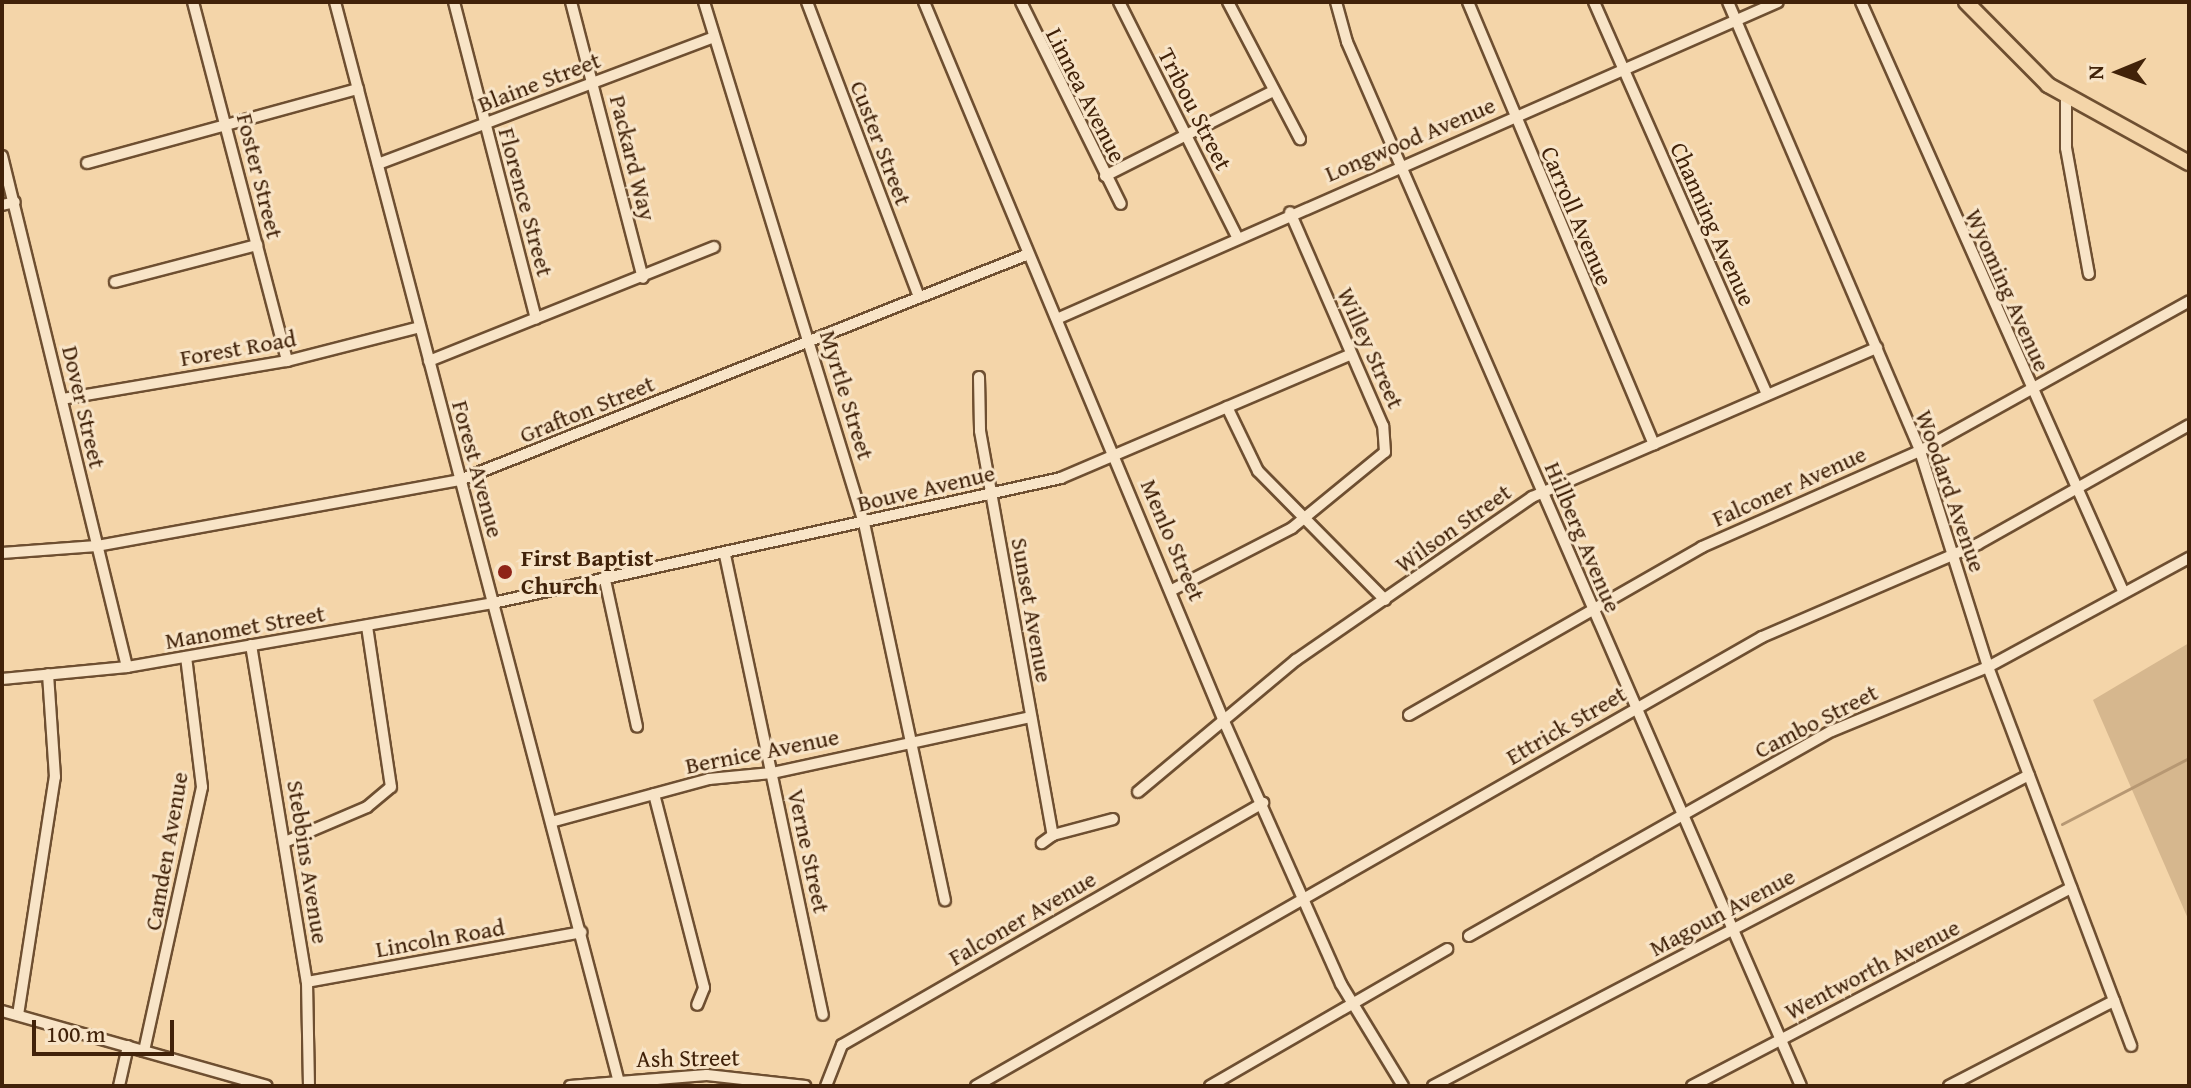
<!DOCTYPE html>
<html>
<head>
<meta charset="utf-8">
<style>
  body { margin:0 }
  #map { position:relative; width:2191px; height:1088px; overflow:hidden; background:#f4d5a9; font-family:"Gentium Book Plus",serif }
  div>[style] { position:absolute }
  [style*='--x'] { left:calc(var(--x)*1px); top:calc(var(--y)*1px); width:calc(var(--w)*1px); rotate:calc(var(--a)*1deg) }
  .green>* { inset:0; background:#d6b78e }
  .stream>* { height:3px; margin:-1.5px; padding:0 1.5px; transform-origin:1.5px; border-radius:1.5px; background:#b79873 }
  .roads { filter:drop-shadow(2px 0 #6e4f31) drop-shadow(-2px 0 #6e4f31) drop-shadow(0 2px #6e4f31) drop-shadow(0 -2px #6e4f31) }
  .minor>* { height:10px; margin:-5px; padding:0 5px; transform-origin:5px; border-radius:5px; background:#f8e4c7 }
  .major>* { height:14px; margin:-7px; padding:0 7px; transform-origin:7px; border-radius:7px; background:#f4d5a9 }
  .dots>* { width:22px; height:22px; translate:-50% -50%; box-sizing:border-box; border:4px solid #f8e4c7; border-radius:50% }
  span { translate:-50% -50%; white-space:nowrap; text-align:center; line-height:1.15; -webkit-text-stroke:6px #f8e4c7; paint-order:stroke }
  .street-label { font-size:24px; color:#412209 }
  .poi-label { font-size:24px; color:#412209; font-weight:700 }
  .left { translate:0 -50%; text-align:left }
  .frame { position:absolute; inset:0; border:4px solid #412209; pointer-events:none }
  .north { position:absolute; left:2079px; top:32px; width:80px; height:80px; -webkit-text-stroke:6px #f8e4c7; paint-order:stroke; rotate:269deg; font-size:22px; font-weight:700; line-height:32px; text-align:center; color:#412209 }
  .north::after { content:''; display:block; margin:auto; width:28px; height:36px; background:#412209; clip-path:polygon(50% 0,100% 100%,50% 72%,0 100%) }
  .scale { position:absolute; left:32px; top:1020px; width:142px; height:36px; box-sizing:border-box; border:4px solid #412209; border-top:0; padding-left:10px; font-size:24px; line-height:28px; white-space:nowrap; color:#412209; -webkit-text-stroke:6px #f8e4c7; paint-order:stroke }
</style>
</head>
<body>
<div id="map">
  <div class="green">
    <div style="clip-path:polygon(2189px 643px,2189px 921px,2093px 700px)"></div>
  </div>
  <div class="stream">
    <div style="--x:2062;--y:824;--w:143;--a:-27.5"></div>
  </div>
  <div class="roads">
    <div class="minor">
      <div style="--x:193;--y:2;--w:371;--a:75.3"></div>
      <div style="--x:335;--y:2;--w:1121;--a:75.27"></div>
      <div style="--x:454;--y:2;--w:327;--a:75.5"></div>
      <div style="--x:571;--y:2;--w:285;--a:75.4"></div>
      <div style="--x:704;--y:2;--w:545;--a:72.93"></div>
      <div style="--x:864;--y:523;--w:386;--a:77.9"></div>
      <div style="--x:807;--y:2;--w:316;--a:69.2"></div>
      <div style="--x:924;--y:2;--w:777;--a:67.36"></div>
      <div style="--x:1223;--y:719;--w:290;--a:66"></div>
      <div style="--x:1341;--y:984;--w:119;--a:58.7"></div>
      <div style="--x:1021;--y:2;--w:225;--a:63.7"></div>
      <div style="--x:1119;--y:2;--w:261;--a:63.3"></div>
      <div style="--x:1228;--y:2;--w:155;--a:62.3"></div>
      <div style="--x:1336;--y:2;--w:41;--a:74.6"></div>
      <div style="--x:1347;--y:42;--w:1138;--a:66.5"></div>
      <div style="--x:1468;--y:2;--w:480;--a:67.2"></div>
      <div style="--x:1594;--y:2;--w:429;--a:66.2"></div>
      <div style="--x:1728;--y:2;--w:488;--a:66.8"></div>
      <div style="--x:1920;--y:451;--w:226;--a:72.5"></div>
      <div style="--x:1988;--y:667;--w:405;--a:69.3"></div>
      <div style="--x:1861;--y:2;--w:645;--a:66.02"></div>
      <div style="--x:2066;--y:96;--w:52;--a:90"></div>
      <div style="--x:2066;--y:148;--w:128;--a:79.7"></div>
      <div style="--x:2;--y:156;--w:526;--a:76.25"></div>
      <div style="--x:87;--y:163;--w:281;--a:-15.3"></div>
      <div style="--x:378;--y:164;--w:359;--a:-20.7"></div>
      <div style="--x:1105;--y:176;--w:188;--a:-26.8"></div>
      <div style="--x:2;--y:205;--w:13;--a:-13"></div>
      <div style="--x:115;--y:282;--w:147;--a:-14.6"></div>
      <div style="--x:1059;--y:318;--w:785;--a:-23.73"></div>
      <div style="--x:429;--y:361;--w:307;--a:-21.8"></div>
      <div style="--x:979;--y:377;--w:54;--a:88.9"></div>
      <div style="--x:980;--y:431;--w:411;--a:79.8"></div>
      <div style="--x:1053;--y:835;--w:14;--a:144"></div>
      <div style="--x:62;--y:399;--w:228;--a:-9.6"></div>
      <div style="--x:287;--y:361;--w:137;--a:-14.3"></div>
      <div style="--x:1227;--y:407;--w:71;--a:64.2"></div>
      <div style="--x:1258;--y:471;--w:181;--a:45.4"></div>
      <div style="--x:2;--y:553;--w:95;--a:-4.2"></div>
      <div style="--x:97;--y:546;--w:369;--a:-10.3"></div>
      <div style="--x:460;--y:480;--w:609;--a:-21.68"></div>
      <div style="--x:725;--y:555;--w:470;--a:78"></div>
      <div style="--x:605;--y:580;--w:150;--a:77.7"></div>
      <div style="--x:1172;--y:590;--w:135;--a:-27.3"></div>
      <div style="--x:1292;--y:528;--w:120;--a:-39.3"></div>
      <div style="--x:1385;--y:452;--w:26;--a:-94"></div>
      <div style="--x:1383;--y:426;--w:233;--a:-113.5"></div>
      <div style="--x:251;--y:645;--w:342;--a:80.6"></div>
      <div style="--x:307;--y:982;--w:104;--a:88.9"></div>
      <div style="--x:2;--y:679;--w:126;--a:-5.5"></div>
      <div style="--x:127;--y:667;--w:372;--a:-9.9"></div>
      <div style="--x:493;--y:603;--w:582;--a:-12.41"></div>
      <div style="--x:1061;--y:478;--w:314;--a:-23.1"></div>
      <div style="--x:1409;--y:715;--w:338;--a:-29.8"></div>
      <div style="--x:1702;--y:547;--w:238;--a:-23.8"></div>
      <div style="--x:1920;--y:451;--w:308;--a:-29.1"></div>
      <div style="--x:1138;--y:792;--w:206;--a:-39.9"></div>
      <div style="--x:1296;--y:660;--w:287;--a:-34.6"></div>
      <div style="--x:1532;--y:497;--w:376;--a:-23.4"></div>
      <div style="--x:654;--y:794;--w:200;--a:75.5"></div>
      <div style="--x:704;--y:988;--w:18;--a:112"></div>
      <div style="--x:551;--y:822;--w:164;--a:-15.2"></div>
      <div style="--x:709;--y:779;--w:63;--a:-5.4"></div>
      <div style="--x:772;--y:773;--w:265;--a:-12.2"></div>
      <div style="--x:1053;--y:835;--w:62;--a:-14.9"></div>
      <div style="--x:285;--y:842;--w:89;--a:-23.1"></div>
      <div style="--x:367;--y:807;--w:31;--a:-40"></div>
      <div style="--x:391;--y:787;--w:163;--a:-98.5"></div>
      <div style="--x:1469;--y:936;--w:417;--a:-29.5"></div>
      <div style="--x:1832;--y:731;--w:169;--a:-22.3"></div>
      <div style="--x:1988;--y:667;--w:229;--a:-28.5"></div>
      <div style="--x:307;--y:982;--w:279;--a:-10.3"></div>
      <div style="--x:2;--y:1011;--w:275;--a:15.8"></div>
      <div style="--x:18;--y:1015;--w:241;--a:-81.2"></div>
      <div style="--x:55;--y:777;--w:103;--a:-93.9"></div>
      <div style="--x:144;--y:1051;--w:270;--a:-77.6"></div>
      <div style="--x:202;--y:787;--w:131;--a:-97"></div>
      <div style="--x:119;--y:1086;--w:41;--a:-77.3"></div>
      <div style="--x:570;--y:1086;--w:137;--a:-4.6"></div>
      <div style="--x:707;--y:1075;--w:99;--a:6.4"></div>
      <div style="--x:826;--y:1086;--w:44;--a:-68.7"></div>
      <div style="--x:842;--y:1045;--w:486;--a:-29.9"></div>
      <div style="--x:976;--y:1086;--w:905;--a:-29.74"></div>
      <div style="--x:1762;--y:637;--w:235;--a:-23.3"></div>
      <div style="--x:1978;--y:544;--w:242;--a:-29.4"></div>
      <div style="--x:1210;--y:1086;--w:274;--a:-30"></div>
      <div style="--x:1433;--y:1086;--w:672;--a:-27.56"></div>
      <div style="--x:1692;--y:1086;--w:428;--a:-27.6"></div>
      <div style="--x:1949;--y:1086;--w:186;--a:-27.3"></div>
    </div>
    <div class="major">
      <div style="--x:1966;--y:2;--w:117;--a:45.3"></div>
      <div style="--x:2048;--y:85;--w:161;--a:29"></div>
    </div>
  </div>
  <div class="dots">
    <div style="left:505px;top:572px;background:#8f2418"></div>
  </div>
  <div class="street-label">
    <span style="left:539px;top:82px;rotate:-21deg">Blaine Street</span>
    <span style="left:1086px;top:95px;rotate:63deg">Linnea Avenue</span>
    <span style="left:1195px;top:109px;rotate:63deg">Tribou Street</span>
    <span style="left:1410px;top:139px;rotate:-23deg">Longwood Avenue</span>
    <span style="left:881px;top:143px;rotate:69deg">Custer Street</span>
    <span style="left:633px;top:158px;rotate:76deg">Packard Way</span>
    <span style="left:260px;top:176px;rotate:76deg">Foster Street</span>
    <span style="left:526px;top:202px;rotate:75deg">Florence Street</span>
    <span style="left:1577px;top:216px;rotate:67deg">Carroll Avenue</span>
    <span style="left:1713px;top:224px;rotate:66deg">Channing Avenue</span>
    <span style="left:2008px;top:290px;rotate:66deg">Wyoming Avenue</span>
    <span style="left:238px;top:348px;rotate:-10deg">Forest Road</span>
    <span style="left:1371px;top:348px;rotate:66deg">Willey Street</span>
    <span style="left:847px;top:395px;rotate:73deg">Myrtle Street</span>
    <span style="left:84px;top:407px;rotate:77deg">Dover Street</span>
    <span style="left:587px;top:409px;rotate:-22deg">Grafton Street</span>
    <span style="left:478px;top:469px;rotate:75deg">Forest Avenue</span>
    <span style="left:1789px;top:486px;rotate:-24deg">Falconer Avenue</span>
    <span style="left:926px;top:488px;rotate:-13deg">Bouve Avenue</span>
    <span style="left:1951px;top:491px;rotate:71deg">Woodard Avenue</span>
    <span style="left:1453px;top:528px;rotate:-35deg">Wilson Street</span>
    <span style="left:1583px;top:537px;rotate:67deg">Hillberg Avenue</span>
    <span style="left:1173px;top:540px;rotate:67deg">Menlo Street</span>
    <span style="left:1032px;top:610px;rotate:80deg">Sunset Avenue</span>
    <span style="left:245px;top:627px;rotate:-10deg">Manomet Street</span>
    <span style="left:1816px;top:721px;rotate:-27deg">Cambo Street</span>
    <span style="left:1566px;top:725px;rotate:-30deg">Ettrick Street</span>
    <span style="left:762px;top:751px;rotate:-11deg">Bernice Avenue</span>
    <span style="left:166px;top:851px;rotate:-80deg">Camden Avenue</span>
    <span style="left:809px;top:851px;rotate:78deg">Verne Street</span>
    <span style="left:308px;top:862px;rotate:81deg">Stebbins Avenue</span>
    <span style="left:1722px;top:912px;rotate:-28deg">Magoun Avenue</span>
    <span style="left:1022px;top:918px;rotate:-30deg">Falconer Avenue</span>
    <span style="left:440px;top:938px;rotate:-10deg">Lincoln Road</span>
    <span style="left:1872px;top:969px;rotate:-27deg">Wentworth Avenue</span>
    <span style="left:688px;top:1058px;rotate:-1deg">Ash Street</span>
  </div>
  <div class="poi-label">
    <span class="left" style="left:521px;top:572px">First Baptist<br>Church</span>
  </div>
  <div class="frame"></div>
  <div class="north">N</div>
  <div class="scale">100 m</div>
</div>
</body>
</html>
